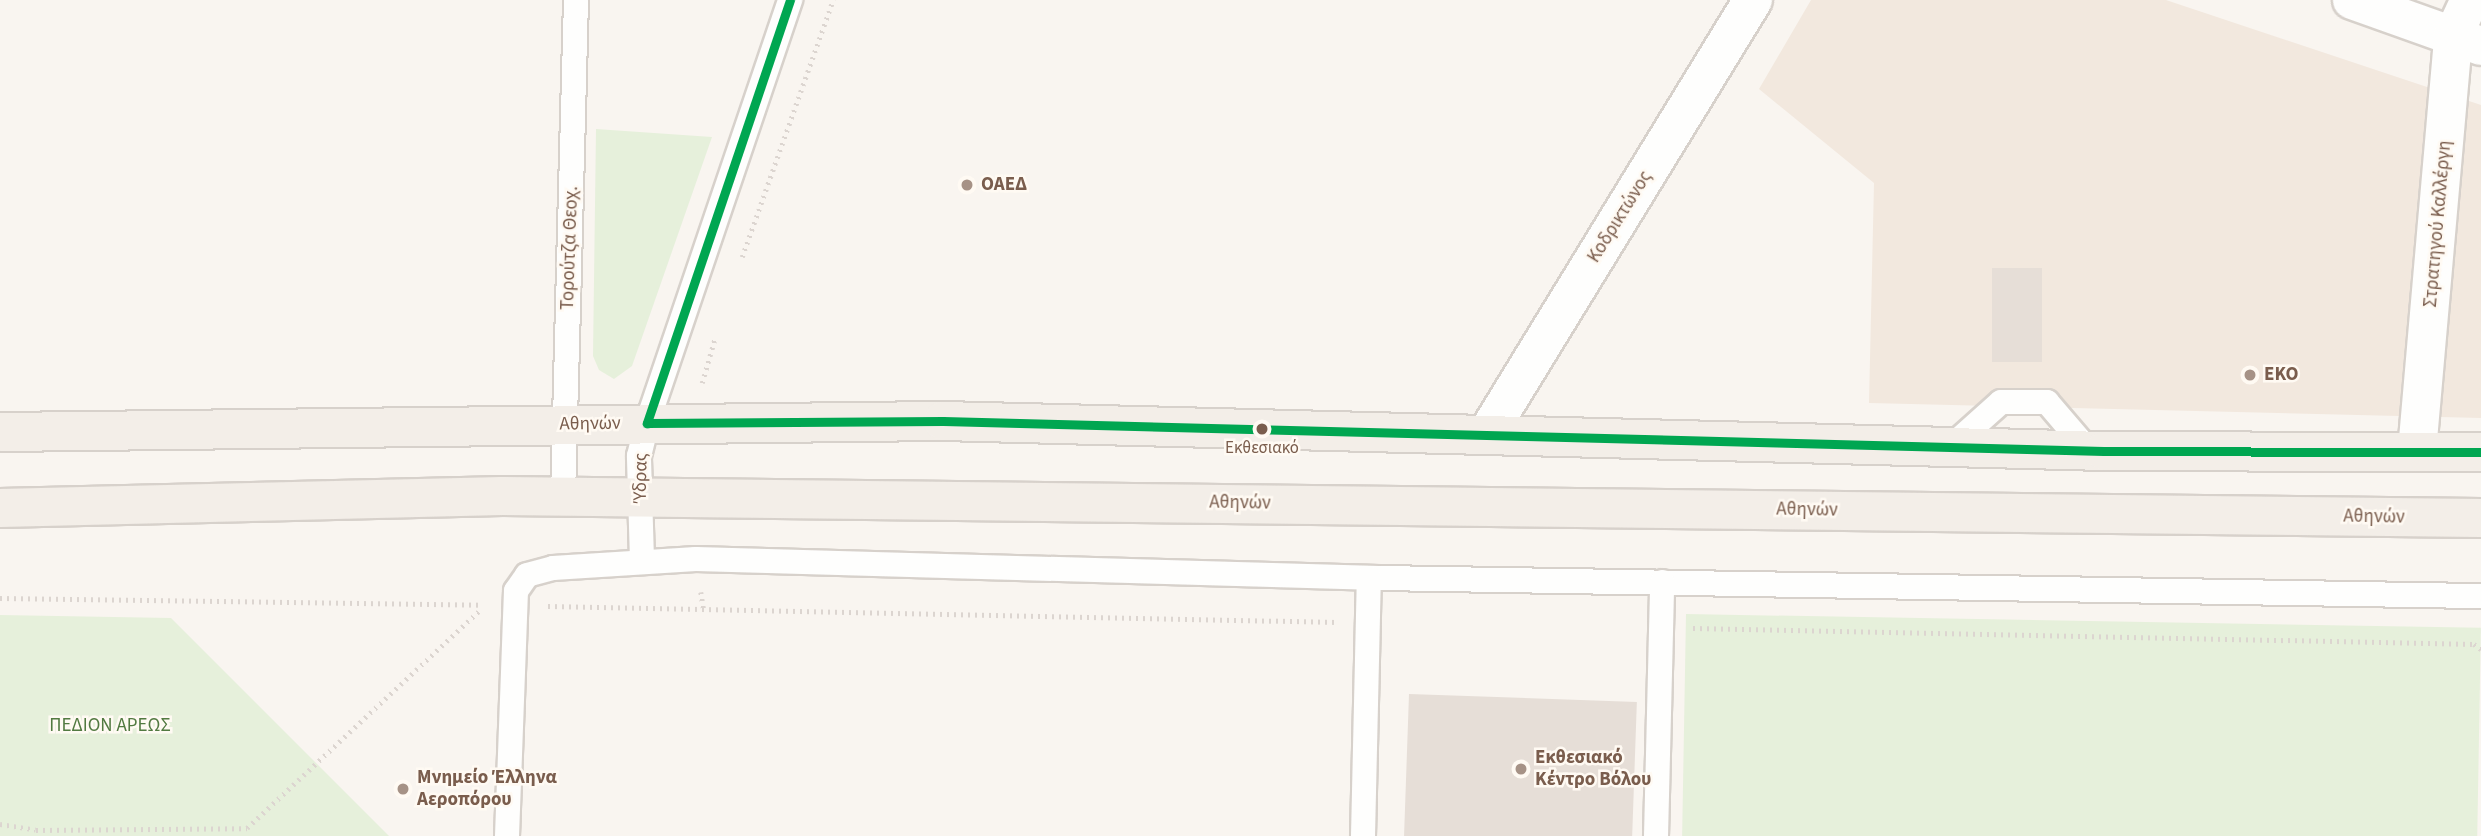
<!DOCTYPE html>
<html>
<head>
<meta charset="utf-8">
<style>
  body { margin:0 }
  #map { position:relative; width:2481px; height:836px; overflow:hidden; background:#f9f5f0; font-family:"Source Sans 3",sans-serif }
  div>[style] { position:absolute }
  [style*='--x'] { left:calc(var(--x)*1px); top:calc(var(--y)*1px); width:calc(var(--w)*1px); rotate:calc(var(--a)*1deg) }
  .residential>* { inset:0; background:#f2e8de }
  .green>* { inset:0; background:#e6f0db; transform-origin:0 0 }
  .building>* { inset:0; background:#e6ded7; transform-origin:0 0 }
  .path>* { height:4.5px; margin-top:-2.25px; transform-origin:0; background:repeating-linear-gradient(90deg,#dcd5d0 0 2px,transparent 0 7px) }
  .roads { filter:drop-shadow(2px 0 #d7d1cb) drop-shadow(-2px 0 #d7d1cb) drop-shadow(0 2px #d7d1cb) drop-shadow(0 -2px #d7d1cb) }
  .lane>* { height:24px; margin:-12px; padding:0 12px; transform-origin:12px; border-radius:12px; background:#fefefd }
  .street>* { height:38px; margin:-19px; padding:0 19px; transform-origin:19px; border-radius:19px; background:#fefefd }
  .primary>* { height:38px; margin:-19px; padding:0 19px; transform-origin:19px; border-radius:19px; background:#f3eee8 }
  .bus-1>* { height:9px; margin:-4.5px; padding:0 4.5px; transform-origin:4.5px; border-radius:4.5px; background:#00a651 }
  .dots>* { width:19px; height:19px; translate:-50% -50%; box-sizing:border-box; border:4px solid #fffaf3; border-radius:50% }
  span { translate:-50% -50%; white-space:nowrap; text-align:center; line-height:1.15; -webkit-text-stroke:5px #fffaf3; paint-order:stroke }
  .bus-label { font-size:17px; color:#7a5d4d }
  .poi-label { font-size:19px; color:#7a5d4d; font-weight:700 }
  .left { translate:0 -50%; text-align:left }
  .street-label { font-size:19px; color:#7a5d4d }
  .park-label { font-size:19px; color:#527a41 }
</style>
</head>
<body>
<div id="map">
  <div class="residential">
    <div style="clip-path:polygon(1811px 0,2166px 0,2481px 105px,2481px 418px,1869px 403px,1874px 183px,1759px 89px)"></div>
  </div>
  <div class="green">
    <div style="clip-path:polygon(596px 129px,712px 137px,632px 366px,614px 379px,599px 370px,593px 356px)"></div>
    <div style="left:1686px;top:614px;width:795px;height:222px;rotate:1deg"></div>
    <div style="clip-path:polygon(0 615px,171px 618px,389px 836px,0 836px)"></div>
  </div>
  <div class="building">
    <div style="left:1992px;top:268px;width:50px;height:94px"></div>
    <div style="left:1409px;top:694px;width:228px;height:142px;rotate:2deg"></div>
  </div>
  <div class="path">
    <div style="--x:742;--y:257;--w:273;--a:-70.5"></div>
    <div style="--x:702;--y:383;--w:47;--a:-73.9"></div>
    <div style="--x:701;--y:592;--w:18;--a:81"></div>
    <div style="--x:0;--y:598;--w:483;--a:0.8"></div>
    <div style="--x:548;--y:606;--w:789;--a:1.16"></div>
    <div style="--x:1693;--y:628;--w:781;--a:1.17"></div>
    <div style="--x:2474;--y:644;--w:9;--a:36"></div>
    <div style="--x:0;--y:824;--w:36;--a:9"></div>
    <div style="--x:36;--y:830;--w:211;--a:-0.5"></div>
    <div style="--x:247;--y:828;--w:319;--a:-43.1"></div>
  </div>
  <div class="roads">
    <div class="lane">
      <div style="--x:1954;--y:444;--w:63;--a:-41.8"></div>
      <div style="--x:2001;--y:402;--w:46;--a:0"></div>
      <div style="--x:2047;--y:402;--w:63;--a:49.5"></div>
      <div style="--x:563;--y:496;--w:496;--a:-88.5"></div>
      <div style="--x:642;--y:560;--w:104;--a:-91.7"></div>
      <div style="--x:639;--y:456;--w:34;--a:-76"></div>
      <div style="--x:647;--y:423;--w:447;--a:-71.3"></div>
      <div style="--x:507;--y:836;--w:245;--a:-87.9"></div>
      <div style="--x:516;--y:591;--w:19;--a:-55"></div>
      <div style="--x:527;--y:575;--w:27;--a:-15"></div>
      <div style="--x:553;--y:568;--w:143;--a:-3.6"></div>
      <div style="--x:696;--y:559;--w:683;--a:1.59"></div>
      <div style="--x:1379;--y:578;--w:1102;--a:0.94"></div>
      <div style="--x:1363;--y:836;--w:258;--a:-88.7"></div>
      <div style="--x:1656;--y:836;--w:254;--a:-88.6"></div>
    </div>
    <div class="street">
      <div style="--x:2352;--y:0;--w:137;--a:19.6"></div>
      <div style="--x:1487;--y:434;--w:509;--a:-58.5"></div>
      <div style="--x:2417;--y:451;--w:417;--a:-85"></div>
      <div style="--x:2453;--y:36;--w:40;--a:-65"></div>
    </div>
    <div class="primary">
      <div style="--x:0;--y:432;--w:943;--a:-0.67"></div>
      <div style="--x:943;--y:421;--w:1161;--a:1.48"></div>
      <div style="--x:2104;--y:451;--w:377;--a:0.2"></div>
      <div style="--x:0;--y:508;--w:503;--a:-1.37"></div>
      <div style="--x:503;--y:496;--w:1978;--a:0.64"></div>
    </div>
  </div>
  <div class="bus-1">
    <div style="--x:790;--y:0;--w:447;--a:108.7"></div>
    <div style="--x:647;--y:423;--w:296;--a:-0.4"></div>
    <div style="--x:943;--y:421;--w:1161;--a:1.48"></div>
    <div style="--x:2104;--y:451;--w:377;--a:0.2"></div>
  </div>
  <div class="dots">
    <div style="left:967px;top:185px;background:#a69286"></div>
    <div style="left:2250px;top:375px;background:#a69286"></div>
    <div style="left:1262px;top:429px;background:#7a5d4d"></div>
    <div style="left:1521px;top:769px;background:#a69286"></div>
    <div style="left:403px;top:789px;background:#a69286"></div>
  </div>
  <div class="bus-label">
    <span style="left:1262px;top:449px">Εκθεσιακό</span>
  </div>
  <div class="poi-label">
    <span class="left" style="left:981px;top:185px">ΟΑΕΔ</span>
    <span class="left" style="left:2264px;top:375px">EKO</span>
    <span class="left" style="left:1535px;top:769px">Εκθεσιακό<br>Κέντρο Βόλου</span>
    <span class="left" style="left:417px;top:789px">Μνημείο Έλληνα<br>Αεροπόρου</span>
  </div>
  <div class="street-label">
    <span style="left:1620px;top:217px;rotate:-58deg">Κοδρικτώνος</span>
    <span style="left:2438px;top:224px;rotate:-85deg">Στρατηγού Καλλέργη</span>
    <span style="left:570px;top:248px;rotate:-88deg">Τορούτζα Θεοχ.</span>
    <span style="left:590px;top:424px;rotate:-1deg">Αθηνών</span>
    <span style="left:641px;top:478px;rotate:-89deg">Ύδρας</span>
    <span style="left:1240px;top:503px;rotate:1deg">Αθηνών</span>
    <span style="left:1807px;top:510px;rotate:1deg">Αθηνών</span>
    <span style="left:2374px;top:517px;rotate:1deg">Αθηνών</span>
  </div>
  <div class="park-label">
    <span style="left:110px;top:726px">ΠΕΔΙΟΝ ΑΡΕΩΣ</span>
  </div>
</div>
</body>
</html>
